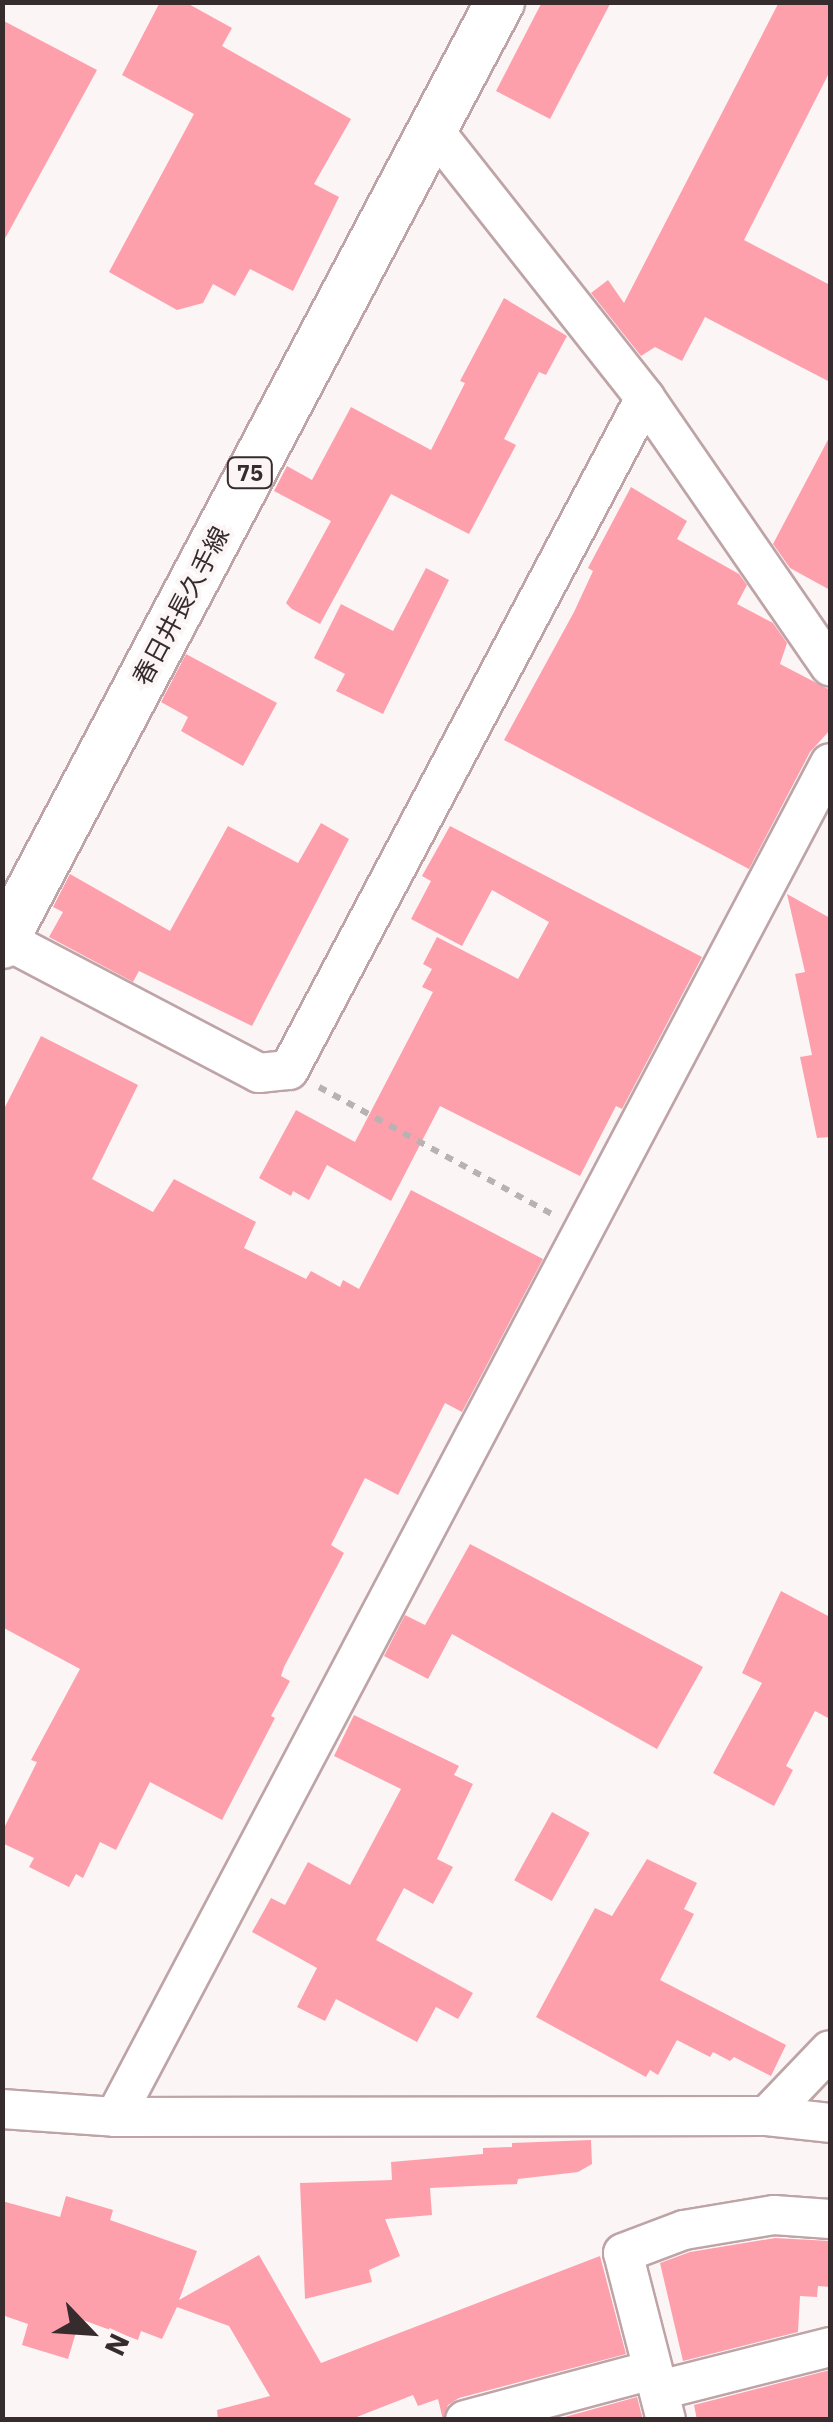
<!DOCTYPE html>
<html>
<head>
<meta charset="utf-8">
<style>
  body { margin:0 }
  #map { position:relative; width:833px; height:2422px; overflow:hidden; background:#fbf5f6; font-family:"IBM Plex Sans","Noto Sans JP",sans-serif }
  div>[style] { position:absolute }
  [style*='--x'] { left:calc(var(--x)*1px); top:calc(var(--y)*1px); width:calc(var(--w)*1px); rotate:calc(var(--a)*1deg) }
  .building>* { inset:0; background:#fea0ac; transform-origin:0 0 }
  .path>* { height:6px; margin-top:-3px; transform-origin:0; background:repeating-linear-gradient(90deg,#b9b1b2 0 8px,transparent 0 16px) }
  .roads { filter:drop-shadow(2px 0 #bea4a6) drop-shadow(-2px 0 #bea4a6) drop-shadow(0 2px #bea4a6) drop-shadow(0 -2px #bea4a6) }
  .minor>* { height:38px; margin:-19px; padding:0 19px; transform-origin:19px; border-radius:19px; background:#fff }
  .major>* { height:48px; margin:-24px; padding:0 24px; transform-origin:24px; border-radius:24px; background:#fff }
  span { translate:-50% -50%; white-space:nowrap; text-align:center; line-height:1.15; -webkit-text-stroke:8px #fbf5f6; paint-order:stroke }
  .shield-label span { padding:2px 8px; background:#fbf5f6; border:2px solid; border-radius:8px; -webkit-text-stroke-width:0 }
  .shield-label { font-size:22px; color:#362b2d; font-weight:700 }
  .street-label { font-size:25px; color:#362b2d }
  .frame { position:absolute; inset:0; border:5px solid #362b2d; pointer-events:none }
  .north { position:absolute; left:40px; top:2282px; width:100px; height:100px; -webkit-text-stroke:8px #fbf5f6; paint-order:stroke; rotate:115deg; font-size:28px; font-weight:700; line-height:40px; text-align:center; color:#362b2d }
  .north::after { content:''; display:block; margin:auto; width:35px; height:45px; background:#362b2d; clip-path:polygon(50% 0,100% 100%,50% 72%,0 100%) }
</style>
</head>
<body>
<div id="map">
  <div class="building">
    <div style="clip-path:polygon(160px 2px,185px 2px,232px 28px,222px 46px,351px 119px,314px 184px,339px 197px,293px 291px,250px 269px,235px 296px,213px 284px,203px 303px,177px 310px,109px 272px,194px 114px,122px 75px)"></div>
    <div style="clip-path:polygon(542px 2px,611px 2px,550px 119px,496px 91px)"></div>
    <div style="clip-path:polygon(779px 2px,830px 2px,830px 71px,744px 240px,830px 285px,830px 382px,705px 317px,682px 361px,655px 347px,641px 356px,591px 293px,608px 280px,624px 303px)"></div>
    <div style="clip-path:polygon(2px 20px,97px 70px,2px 244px)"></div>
    <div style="clip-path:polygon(504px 298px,567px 336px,546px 375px,539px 372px,504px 439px,516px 445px,469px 534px,391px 494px,320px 624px,292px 609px,286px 603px,331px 521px,274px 491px,287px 466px,312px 480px,351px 407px,431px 450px,465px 383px,460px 381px)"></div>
    <div style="clip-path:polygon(830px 436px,830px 590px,790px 568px,773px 544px)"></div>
    <div style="clip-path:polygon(631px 487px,687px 521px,677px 539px,739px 574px,747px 585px,737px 604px,773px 623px,787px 643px,780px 664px,830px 690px,830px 730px,810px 752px,749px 869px,504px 740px,574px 612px,593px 571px,588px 568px)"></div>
    <div style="clip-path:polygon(426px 568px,449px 580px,383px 714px,336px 691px,345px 674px,314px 658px,341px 604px,393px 631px)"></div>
    <div style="clip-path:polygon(186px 654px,277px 703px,243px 766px,181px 731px,188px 717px,161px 702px)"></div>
    <div style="clip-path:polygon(321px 823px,349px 839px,252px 1026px,139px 971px,133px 982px,49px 937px,63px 912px,53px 907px,70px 874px,170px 931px,228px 826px,298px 863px)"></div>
    <div style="clip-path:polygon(450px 826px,702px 957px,622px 1109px,616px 1106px,580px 1176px,440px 1106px,391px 1201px,327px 1165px,309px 1200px,293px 1191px,291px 1196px,259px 1178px,296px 1110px,355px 1142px,433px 992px,422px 987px,432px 969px,423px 964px,437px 937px,518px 979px,549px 922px,492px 890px,462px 946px,411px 919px,431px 881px,422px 876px)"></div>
    <div style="clip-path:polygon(787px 894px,830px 918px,830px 1137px,817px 1138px,800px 1057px,812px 1055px,795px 974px,805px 972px)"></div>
    <div style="clip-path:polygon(41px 1036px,138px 1085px,92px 1179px,153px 1212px,174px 1179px,256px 1222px,244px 1248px,306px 1279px,311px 1271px,340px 1287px,343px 1280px,359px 1289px,411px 1190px,543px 1259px,462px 1412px,445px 1403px,398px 1495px,365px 1478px,331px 1545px,344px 1553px,284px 1667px,281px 1676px,290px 1681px,271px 1716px,275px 1718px,222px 1820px,150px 1782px,116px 1850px,100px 1842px,83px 1878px,76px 1874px,69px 1887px,29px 1867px,34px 1858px,2px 1843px,2px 1832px,37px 1762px,31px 1760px,80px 1669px,2px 1627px,2px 1113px)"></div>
    <div style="clip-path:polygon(470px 1544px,703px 1667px,657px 1749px,452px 1634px,428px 1679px,384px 1656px,405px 1615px,425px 1625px)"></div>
    <div style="clip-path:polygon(781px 1591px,830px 1617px,830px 1719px,815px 1711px,786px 1766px,793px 1770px,774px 1806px,713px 1773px,762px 1683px,742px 1673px)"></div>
    <div style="clip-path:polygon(354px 1715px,459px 1766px,454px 1775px,473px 1784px,437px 1859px,453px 1867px,433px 1904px,404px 1888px,376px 1940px,473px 1993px,458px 2019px,436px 2007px,417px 2042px,336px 1999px,325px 2021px,297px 2007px,317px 1968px,252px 1932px,271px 1898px,285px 1905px,308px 1862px,350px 1885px,401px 1789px,334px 1756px)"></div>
    <div style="left:552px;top:1812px;width:43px;height:78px;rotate:29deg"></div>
    <div style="clip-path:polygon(647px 1859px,697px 1883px,684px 1909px,694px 1914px,660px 1980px,786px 2045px,771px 2076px,734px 2057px,730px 2061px,713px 2052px,710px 2057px,677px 2040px,658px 2075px,650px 2070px,646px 2077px,536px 2017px,595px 1908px,612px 1916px)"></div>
    <div style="clip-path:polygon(591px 2140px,592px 2164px,578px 2172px,518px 2179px,517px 2184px,430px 2188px,432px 2215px,385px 2219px,400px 2256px,369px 2270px,372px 2282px,305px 2299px,300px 2183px,392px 2180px,391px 2162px,483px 2154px,483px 2148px,512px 2147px,512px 2143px)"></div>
    <div style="clip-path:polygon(66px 2196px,113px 2210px,110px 2220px,197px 2251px,179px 2300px,259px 2255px,321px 2363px,600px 2256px,626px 2354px,459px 2398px,448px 2405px,443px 2420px,438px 2399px,418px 2406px,413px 2395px,349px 2420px,218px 2420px,217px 2410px,270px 2396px,229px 2326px,177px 2307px,162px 2339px,141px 2331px,138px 2340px,80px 2319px,68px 2359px,22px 2345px,28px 2324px,2px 2315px,2px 2201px,60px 2217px)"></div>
    <div style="clip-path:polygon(775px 2238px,830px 2241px,830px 2287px,818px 2286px,817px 2297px,800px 2296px,798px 2332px,683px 2361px,660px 2263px,690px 2252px)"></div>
    <div style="clip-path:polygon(830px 2370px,830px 2420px,697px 2420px,694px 2405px)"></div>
    <div style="clip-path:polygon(637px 2397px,643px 2420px,554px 2420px)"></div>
  </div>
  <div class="path">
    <div style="--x:319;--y:1087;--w:268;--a:28.6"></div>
  </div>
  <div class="roads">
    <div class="minor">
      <div style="--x:432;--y:128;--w:344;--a:51.7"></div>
      <div style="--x:645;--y:398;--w:326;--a:55.4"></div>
      <div style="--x:2;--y:938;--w:290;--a:27.7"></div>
      <div style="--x:259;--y:1073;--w:30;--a:-6"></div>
      <div style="--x:289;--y:1070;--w:760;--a:-62.09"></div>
      <div style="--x:2;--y:2109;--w:113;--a:4"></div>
      <div style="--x:115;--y:2117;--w:652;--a:-0.09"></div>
      <div style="--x:767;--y:2116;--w:63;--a:6.3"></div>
      <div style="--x:767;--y:2116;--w:91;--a:-46.3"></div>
      <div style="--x:115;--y:2117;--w:1531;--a:-62.16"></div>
      <div style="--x:660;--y:2390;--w:175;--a:-14.2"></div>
      <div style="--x:465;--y:2420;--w:193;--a:-15"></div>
      <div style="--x:666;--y:2420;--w:172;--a:-104.4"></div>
      <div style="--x:623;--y:2253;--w:65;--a:-20.7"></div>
      <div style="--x:684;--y:2230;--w:91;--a:-9.5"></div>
      <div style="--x:774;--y:2215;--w:56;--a:4.1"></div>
    </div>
    <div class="major">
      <div style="--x:2;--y:944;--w:1066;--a:-62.14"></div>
    </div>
  </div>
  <div class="shield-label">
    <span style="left:250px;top:473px">75</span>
  </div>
  <div class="street-label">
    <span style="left:181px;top:606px;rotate:-62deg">春日井長久手線</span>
  </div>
  <div class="frame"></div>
  <div class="north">N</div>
</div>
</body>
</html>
